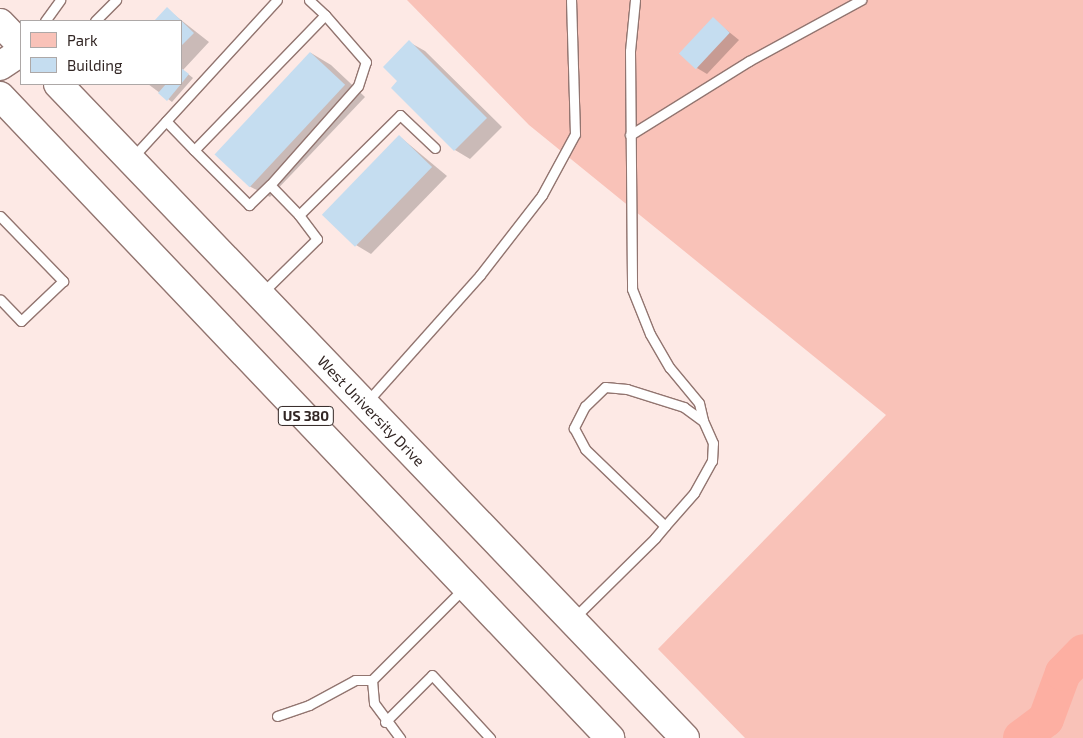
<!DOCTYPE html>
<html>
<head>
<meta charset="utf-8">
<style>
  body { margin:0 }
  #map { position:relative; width:1083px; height:738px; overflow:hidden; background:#fde9e5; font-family:"Exo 2",sans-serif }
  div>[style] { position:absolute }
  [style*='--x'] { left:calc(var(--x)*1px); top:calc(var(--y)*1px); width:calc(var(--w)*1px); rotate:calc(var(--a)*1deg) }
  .green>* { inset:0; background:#f9c2b8 }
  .shadow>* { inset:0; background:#0003 }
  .river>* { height:36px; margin:-18px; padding:0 18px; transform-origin:18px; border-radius:18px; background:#fdafa2 }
  .building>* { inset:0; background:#c5ddf0; transform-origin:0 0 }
  .roads { filter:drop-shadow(1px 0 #927570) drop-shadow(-1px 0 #927570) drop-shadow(0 1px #927570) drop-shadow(0 -1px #927570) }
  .lane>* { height:9px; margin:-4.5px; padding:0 4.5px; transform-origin:4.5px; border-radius:4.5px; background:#fff }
  .highway>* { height:28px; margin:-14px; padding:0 14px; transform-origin:14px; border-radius:14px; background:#fff }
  span { translate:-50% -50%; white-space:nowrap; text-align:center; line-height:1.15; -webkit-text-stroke:4px #fff; paint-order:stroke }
  .shield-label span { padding:1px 4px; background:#fff; border:1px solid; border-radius:4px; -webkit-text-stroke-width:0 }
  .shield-label { font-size:14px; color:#322624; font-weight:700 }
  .street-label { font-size:15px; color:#322624 }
  .legend { position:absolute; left:20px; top:20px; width:162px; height:65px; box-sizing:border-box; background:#fff; border:1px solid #ada8a7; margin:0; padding:6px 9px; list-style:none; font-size:15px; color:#322624 }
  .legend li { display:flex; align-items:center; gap:10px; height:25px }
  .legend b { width:25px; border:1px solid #ada8a7 }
</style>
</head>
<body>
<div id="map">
  <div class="green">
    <div style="clip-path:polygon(407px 0,1083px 0,1083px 738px,745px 738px,658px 649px,886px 415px,529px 125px)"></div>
  </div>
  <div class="shadow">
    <div style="clip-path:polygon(167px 9px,209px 42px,183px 70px,193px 78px,172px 102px,148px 84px,181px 84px,181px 21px,155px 21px)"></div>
    <div style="clip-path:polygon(713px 19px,739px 40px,707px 74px,697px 68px)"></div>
    <div style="clip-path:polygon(409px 42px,425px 51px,502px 127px,470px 159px,455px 150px,393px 88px,399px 81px)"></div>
    <div style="clip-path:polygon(311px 53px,331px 65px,365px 97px,270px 197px,249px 186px)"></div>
    <div style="clip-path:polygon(399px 136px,447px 176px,371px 254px,356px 245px)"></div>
  </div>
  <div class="river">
    <div style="--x:1021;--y:738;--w:31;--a:-37"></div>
    <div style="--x:1046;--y:719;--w:49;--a:-69.7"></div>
    <div style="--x:1063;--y:673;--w:29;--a:-46"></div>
  </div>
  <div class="building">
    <div style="clip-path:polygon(167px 7px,194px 33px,181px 46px,181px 21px,154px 21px)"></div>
    <div style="left:713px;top:17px;width:23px;height:50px;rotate:43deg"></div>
    <div style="clip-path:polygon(409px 40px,487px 118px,454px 151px,391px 88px,397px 81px,383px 67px)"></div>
    <div style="left:310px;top:52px;width:48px;height:140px;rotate:43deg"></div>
    <div style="clip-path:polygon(181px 68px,189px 74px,181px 84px)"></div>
    <div style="clip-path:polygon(166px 84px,181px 84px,167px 101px,158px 93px)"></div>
    <div style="left:399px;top:135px;width:46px;height:111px;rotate:44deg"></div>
  </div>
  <div class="roads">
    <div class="lane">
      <div style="--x:309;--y:0;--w:22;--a:43"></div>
      <div style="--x:635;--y:0;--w:51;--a:95.6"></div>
      <div style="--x:630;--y:51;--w:238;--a:89.5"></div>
      <div style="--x:632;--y:289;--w:48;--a:68.2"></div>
      <div style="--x:650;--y:334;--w:39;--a:60"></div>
      <div style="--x:670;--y:368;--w:45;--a:50.4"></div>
      <div style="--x:699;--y:403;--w:18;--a:77"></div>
      <div style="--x:45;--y:21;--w:26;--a:-54"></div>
      <div style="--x:95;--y:21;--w:30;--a:-45"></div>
      <div style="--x:166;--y:121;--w:40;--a:46"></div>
      <div style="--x:630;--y:135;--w:140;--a:-31.9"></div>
      <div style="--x:749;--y:61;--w:128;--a:-28.6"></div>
      <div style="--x:133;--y:157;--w:213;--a:-47.5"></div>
      <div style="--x:270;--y:185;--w:132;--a:-48.4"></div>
      <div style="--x:358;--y:86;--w:25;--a:-72"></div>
      <div style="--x:366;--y:62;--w:62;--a:-131.1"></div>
      <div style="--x:325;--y:15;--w:188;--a:134.1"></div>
      <div style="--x:194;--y:150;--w:78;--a:45"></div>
      <div style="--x:249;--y:205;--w:29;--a:-44"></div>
      <div style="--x:270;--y:185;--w:42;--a:46"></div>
      <div style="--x:0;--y:216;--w:91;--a:45.9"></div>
      <div style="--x:63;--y:281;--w:58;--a:136.4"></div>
      <div style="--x:21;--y:321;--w:30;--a:-134"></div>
      <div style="--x:262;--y:293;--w:77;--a:-44.5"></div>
      <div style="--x:317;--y:239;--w:30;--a:-127"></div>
      <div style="--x:299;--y:215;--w:142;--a:-44.7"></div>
      <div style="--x:400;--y:115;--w:48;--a:43.3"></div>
      <div style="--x:366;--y:403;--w:171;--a:-48.3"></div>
      <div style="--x:480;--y:275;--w:101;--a:-52.2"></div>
      <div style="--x:542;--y:195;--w:69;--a:-61.6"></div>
      <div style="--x:575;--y:134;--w:134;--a:-91.7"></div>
      <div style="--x:574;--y:618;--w:114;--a:-44.6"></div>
      <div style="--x:655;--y:538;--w:16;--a:-50"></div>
      <div style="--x:665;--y:526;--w:44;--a:-48.7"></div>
      <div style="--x:694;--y:493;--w:37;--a:-61"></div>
      <div style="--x:712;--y:461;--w:18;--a:-87"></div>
      <div style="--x:713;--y:443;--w:24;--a:-114"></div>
      <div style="--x:703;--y:421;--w:24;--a:-144"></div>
      <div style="--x:684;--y:407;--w:60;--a:-162.5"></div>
      <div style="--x:627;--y:389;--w:22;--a:-175"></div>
      <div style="--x:605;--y:387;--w:28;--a:136"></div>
      <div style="--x:585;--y:406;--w:25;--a:117"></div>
      <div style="--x:574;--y:428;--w:24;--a:62"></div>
      <div style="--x:585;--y:449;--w:111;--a:43.9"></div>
      <div style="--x:372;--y:680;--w:23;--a:85"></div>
      <div style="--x:374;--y:703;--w:44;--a:53.4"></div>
      <div style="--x:277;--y:716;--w:34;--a:-19"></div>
      <div style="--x:309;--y:705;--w:52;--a:-28.5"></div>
      <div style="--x:355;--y:680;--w:17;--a:0"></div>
      <div style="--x:372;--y:680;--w:129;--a:-45"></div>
      <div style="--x:385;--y:722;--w:66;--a:-45"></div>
      <div style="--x:432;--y:675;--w:86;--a:47.4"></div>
    </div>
    <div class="highway">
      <div style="--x:0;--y:23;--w:30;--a:46"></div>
      <div style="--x:0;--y:66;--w:25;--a:-34"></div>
      <div style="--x:58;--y:84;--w:906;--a:46.21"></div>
      <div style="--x:0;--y:96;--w:886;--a:46.46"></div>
    </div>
  </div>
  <div class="shield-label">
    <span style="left:306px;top:416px">US 380</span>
  </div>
  <div class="street-label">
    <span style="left:371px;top:411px;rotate:46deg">West University Drive</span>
  </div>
  <ul class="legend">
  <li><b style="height:14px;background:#f9c2b8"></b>Park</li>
  <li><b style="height:14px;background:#c5ddf0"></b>Building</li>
  </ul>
</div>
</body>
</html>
